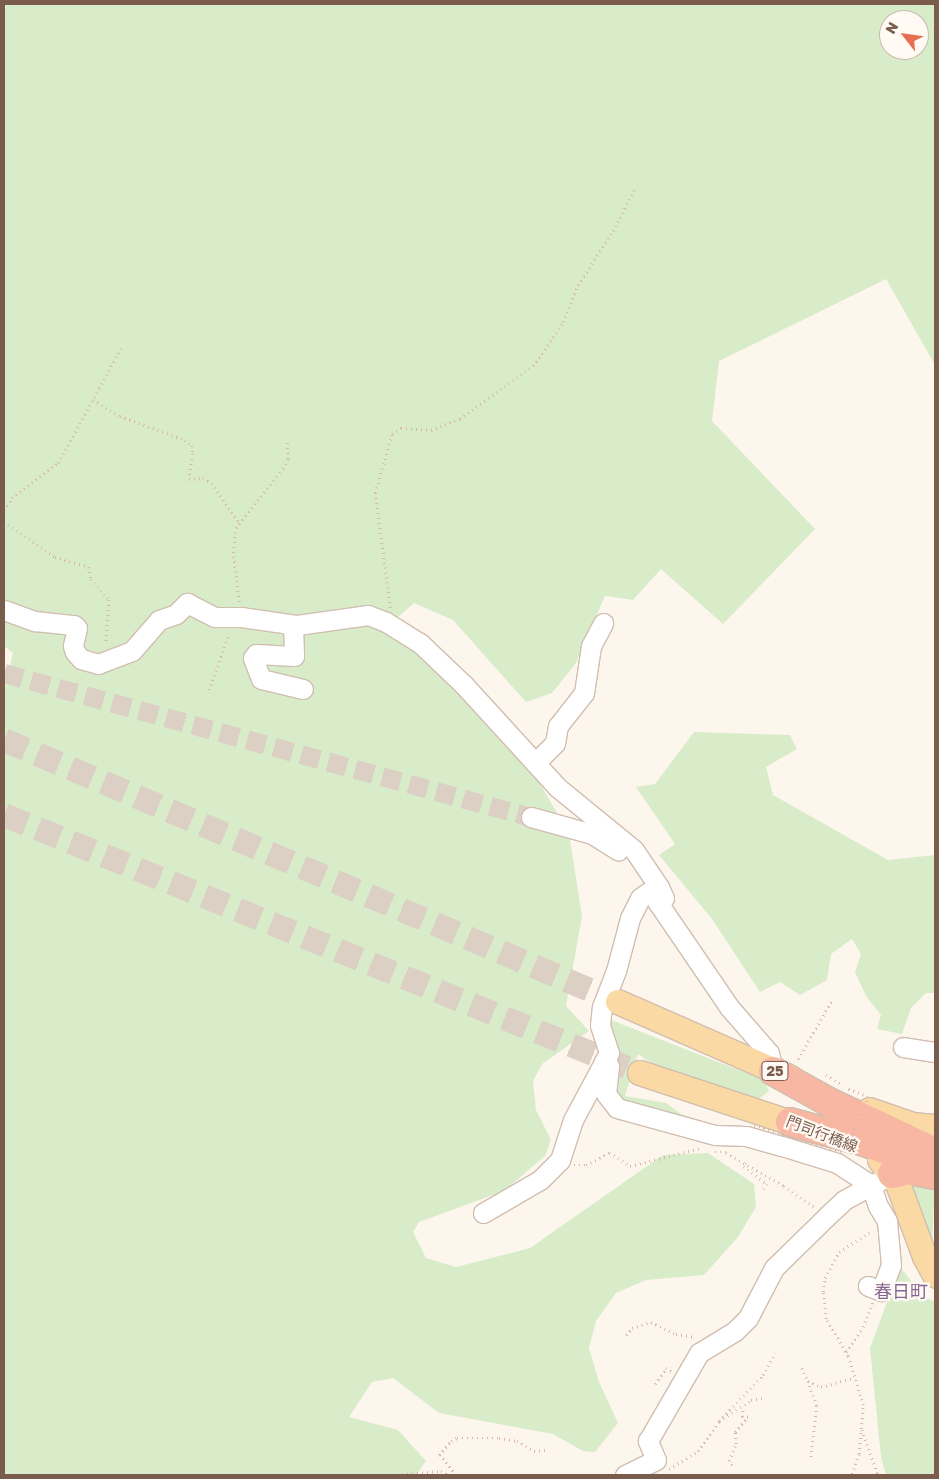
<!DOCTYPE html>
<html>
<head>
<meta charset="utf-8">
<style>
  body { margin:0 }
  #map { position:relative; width:939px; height:1479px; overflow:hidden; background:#fdf6ec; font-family:"Golos Text","Noto Sans JP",sans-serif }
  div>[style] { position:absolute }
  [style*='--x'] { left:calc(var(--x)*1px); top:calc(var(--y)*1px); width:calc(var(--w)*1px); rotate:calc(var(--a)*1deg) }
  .green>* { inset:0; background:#d8ecc9 }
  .minor-tunnel>* { height:19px; margin-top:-9.5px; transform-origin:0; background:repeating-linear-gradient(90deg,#dcd0c4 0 19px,transparent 0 28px) }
  .major-tunnel>* { height:24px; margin-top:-12px; transform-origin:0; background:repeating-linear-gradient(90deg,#dcd0c4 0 24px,transparent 0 36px) }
  .path>* { height:2.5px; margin-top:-1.25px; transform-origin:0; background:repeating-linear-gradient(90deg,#d9b8a5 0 1px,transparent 0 5px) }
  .roads { filter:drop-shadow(1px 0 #d1beb0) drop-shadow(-1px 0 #d1beb0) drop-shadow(0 1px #d1beb0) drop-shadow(0 -1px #d1beb0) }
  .minor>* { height:19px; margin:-9.5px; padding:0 9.5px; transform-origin:9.5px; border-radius:9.5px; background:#fff }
  .major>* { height:24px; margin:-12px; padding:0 12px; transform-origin:12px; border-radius:12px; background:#fbd9a5 }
  .highway>* { height:28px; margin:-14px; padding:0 14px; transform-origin:14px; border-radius:14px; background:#f7b7a3 }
  .path-bridge>* { height:2.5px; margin-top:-1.25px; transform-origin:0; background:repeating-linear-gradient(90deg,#d9b8a5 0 1px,transparent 0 5px) }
  span { translate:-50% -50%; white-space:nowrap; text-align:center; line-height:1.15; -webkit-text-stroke:4.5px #fffaf3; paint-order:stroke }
  .shield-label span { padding:1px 4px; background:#fffaf3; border:1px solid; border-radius:4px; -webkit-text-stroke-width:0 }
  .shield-label { font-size:14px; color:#7a5c4d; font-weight:700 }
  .street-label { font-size:15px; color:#7a5c4d }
  .quarter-label { font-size:18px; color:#846695 }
  .frame { position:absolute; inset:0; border:5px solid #7a5c4d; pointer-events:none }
  .north { position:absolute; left:879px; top:10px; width:50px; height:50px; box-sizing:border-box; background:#fffaf3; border:1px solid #cabbb1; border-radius:50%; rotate:300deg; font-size:14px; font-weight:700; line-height:20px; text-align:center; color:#7a5c4d }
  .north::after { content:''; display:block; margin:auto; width:18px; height:22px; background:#e76f51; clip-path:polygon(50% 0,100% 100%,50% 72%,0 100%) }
</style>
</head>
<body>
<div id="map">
  <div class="green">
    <div style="clip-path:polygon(evenodd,4px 4px,935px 4px,935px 365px,886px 279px,719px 361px,712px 421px,815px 529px,723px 624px,661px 569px,633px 600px,605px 596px,576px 663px,552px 693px,526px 702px,453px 620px,414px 603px,397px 618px,512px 735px,569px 834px,582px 916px,566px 1006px,589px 1031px,542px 1064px,533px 1081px,536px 1110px,551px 1140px,545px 1156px,504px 1191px,419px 1222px,413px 1232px,426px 1258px,456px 1267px,530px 1248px,663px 1155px,708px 1153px,754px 1184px,756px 1207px,738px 1237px,704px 1275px,646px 1280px,616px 1293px,596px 1321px,589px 1348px,599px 1382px,618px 1423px,595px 1452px,583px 1451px,553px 1434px,439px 1413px,393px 1378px,372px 1382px,349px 1417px,398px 1430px,426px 1461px,416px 1475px,4px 1475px,4px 692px,13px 653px,4px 646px,4px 4px,889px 20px,919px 20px,919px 50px,889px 50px,889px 20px)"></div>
    <div style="clip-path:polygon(694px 732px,790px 735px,797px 749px,766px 767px,773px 795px,888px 860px,935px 855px,935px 993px,926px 993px,911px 1008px,902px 1034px,877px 1029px,881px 1015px,866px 996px,855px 972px,861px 954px,852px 939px,831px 954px,827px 980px,800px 995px,780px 982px,760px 992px,712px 919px,659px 855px,675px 844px,636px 787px,655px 784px)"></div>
    <div style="clip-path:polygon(606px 1018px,764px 1080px,769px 1091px,758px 1100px,660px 1069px,638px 1054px,625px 1096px,666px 1103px,681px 1114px,723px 1128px,614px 1099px,615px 1042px)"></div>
    <div style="clip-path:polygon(924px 1175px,935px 1179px,932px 1251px,908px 1191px)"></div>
    <div style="clip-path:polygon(900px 1267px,925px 1298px,935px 1301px,935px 1475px,886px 1475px,881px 1457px,870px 1348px)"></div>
  </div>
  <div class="minor-tunnel">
    <div style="--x:4;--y:673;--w:546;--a:15.28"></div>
  </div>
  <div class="major-tunnel">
    <div style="--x:4;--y:740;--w:668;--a:23.11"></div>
    <div style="--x:4;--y:815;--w:686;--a:22.08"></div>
  </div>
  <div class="path">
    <div style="--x:93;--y:400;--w:31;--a:31"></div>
    <div style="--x:120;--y:416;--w:69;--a:20.3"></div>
    <div style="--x:185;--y:440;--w:9;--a:41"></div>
    <div style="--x:192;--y:446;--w:8;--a:83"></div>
    <div style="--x:193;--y:454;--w:25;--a:99"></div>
    <div style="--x:189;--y:479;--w:14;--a:-4"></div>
    <div style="--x:203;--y:478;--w:10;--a:29"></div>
    <div style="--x:212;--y:483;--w:47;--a:55.3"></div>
    <div style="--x:4;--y:510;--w:14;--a:-56"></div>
    <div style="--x:12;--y:498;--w:58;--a:-37.3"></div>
    <div style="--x:58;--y:463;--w:131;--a:-61.3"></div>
    <div style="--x:4;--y:522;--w:62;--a:34.5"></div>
    <div style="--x:55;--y:557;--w:35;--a:16"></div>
    <div style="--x:89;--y:567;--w:12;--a:81"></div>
    <div style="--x:91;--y:579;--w:28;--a:49"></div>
    <div style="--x:109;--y:600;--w:44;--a:93.9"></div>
    <div style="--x:239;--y:602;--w:49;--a:-97"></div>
    <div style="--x:233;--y:553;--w:25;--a:-83"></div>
    <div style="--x:236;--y:528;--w:75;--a:-51.5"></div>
    <div style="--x:283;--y:469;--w:11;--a:-63"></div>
    <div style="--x:288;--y:459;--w:19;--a:-93"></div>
    <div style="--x:390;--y:608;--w:116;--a:-97.4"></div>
    <div style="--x:375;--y:493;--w:61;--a:-73.9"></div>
    <div style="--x:392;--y:434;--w:11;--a:-34"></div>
    <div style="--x:401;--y:428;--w:30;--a:4"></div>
    <div style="--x:431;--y:430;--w:31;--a:-21"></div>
    <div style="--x:460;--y:419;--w:90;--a:-36"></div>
    <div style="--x:533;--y:366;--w:53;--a:-55.7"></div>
    <div style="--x:563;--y:322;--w:40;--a:-68"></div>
    <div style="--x:578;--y:285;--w:64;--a:-57.1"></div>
    <div style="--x:613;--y:231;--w:48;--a:-62.9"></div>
    <div style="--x:209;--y:690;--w:60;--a:-70.7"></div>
    <div style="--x:798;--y:1059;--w:68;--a:-60"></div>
    <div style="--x:826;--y:1075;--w:17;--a:31"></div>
    <div style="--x:715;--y:1152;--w:11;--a:0"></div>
    <div style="--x:726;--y:1153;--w:67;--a:29.6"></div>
    <div style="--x:784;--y:1186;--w:38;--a:35"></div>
    <div style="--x:746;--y:1163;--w:4;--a:124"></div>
    <div style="--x:744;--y:1166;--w:29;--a:38"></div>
    <div style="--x:767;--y:1184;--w:7;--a:124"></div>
    <div style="--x:574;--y:1165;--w:12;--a:0"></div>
    <div style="--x:586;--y:1165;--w:27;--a:-28"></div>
    <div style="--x:610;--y:1152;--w:24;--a:35"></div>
    <div style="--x:630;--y:1166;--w:72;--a:-14.4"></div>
    <div style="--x:626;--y:1335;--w:9;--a:-49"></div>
    <div style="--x:632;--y:1328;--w:20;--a:-18"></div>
    <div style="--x:651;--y:1322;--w:28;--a:26"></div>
    <div style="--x:676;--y:1334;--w:19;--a:9"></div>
    <div style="--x:846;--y:1352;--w:30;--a:-56"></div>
    <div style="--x:863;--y:1327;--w:26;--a:-69"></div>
    <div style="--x:802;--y:1368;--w:14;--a:65"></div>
    <div style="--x:808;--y:1381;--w:14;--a:25"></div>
    <div style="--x:821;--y:1387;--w:35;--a:-16"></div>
    <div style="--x:808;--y:1381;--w:27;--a:70"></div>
    <div style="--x:817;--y:1406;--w:52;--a:96.6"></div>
    <div style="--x:655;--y:1384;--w:19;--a:-55"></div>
    <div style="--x:666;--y:1368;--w:6;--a:31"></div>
    <div style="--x:719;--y:1421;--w:64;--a:-46.3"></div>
    <div style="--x:763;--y:1375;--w:25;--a:-61"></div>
    <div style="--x:862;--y:1430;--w:48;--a:70.4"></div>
    <div style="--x:732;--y:1465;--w:5;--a:-127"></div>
    <div style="--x:729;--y:1461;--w:18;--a:-68"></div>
    <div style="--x:736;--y:1444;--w:12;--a:-95"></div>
    <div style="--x:735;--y:1432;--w:20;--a:-49"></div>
    <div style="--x:748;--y:1417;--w:6;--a:180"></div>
    <div style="--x:742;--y:1417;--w:9;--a:-84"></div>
    <div style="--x:669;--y:1469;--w:34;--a:-32"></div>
    <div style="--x:698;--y:1451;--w:37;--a:-55"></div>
    <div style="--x:719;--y:1421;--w:38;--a:-33"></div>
    <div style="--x:751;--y:1400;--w:12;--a:-9"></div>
    <div style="--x:852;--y:1474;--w:21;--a:-71"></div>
    <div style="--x:859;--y:1454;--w:49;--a:-85.3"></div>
    <div style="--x:863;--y:1405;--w:51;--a:-107"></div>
    <div style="--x:848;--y:1356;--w:43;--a:-120.7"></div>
    <div style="--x:826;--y:1319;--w:27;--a:-96"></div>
    <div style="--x:823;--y:1292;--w:14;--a:-82"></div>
    <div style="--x:825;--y:1278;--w:30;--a:-62"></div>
    <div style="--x:839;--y:1252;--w:40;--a:-32.9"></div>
    <div style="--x:392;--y:1475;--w:49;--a:-4.7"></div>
    <div style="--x:441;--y:1471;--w:9;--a:27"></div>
    <div style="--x:456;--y:1475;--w:26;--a:-130"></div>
    <div style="--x:439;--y:1455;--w:18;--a:-49"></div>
    <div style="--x:451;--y:1441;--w:7;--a:-27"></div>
    <div style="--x:457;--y:1438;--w:42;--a:0"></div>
    <div style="--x:499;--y:1438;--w:18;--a:9"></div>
    <div style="--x:517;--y:1441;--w:20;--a:30"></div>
    <div style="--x:534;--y:1451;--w:11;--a:-5"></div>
  </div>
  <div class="roads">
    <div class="minor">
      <div style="--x:4;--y:610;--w:33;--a:20"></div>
      <div style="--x:35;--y:621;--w:39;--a:6"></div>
      <div style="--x:74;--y:625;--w:4;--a:45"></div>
      <div style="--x:77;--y:628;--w:18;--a:103"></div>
      <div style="--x:73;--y:646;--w:6;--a:72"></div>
      <div style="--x:75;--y:652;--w:9;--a:49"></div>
      <div style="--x:81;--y:659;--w:18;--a:16"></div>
      <div style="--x:98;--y:664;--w:36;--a:-21"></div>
      <div style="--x:132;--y:651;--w:41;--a:-48.9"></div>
      <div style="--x:159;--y:620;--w:18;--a:-19"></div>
      <div style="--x:176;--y:614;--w:16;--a:-45"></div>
      <div style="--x:187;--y:603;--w:31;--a:27"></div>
      <div style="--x:215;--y:617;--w:26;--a:0"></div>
      <div style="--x:241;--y:617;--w:57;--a:8.1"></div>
      <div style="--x:297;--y:625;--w:72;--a:-8"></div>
      <div style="--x:368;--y:615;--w:19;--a:21"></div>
      <div style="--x:386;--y:622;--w:40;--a:32"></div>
      <div style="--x:420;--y:643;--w:61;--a:43.7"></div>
      <div style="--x:464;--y:685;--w:138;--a:47.6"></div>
      <div style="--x:557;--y:787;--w:99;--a:39.3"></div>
      <div style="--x:634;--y:850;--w:45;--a:56"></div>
      <div style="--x:659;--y:887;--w:12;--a:66"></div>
      <div style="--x:664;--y:898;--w:8;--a:135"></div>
      <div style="--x:293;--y:625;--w:31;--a:88"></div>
      <div style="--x:294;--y:656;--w:38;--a:-177"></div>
      <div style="--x:256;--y:654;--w:5;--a:127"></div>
      <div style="--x:253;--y:658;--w:22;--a:69"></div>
      <div style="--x:261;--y:679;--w:43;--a:13.4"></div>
      <div style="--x:535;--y:763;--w:28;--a:-45"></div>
      <div style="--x:555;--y:743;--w:17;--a:-80"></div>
      <div style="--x:558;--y:726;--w:42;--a:-51.8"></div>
      <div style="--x:584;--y:693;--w:48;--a:-81.5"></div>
      <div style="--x:591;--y:646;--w:26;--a:-62"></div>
      <div style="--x:531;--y:817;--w:63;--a:15.6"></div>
      <div style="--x:592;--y:834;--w:31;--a:32"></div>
      <div style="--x:652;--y:894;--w:137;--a:55.7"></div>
      <div style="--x:729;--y:1007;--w:61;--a:49"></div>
      <div style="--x:769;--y:1053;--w:18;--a:77"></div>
      <div style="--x:903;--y:1047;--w:32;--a:9"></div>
      <div style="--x:604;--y:1061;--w:7;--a:45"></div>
      <div style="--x:609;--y:1066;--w:28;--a:96"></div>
      <div style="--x:606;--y:1094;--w:18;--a:52"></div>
      <div style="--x:617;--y:1108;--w:102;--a:15.4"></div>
      <div style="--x:715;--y:1135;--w:31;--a:2"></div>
      <div style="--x:746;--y:1136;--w:37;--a:16"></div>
      <div style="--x:782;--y:1146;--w:58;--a:17.2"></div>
      <div style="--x:837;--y:1163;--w:40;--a:32.9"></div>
      <div style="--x:871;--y:1185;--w:22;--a:72"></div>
      <div style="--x:878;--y:1206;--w:17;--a:59"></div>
      <div style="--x:887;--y:1221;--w:44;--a:84.8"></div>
      <div style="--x:891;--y:1265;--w:28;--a:111"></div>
      <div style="--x:881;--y:1291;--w:14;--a:-159"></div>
      <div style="--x:483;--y:1213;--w:66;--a:-30.1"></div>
      <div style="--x:540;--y:1180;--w:28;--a:-45"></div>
      <div style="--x:560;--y:1160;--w:42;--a:-72"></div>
      <div style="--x:573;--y:1120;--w:76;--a:-61.8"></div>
      <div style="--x:609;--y:1053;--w:29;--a:-108"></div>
      <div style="--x:600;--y:1025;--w:18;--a:-84"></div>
      <div style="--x:602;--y:1007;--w:39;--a:-69"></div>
      <div style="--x:616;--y:971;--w:55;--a:-75.2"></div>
      <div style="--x:630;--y:918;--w:22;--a:-63"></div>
      <div style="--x:640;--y:898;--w:12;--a:-35"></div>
      <div style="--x:625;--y:1475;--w:34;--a:-26"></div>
      <div style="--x:656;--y:1460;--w:21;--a:-113"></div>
      <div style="--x:648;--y:1441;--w:102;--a:-59.9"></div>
      <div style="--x:699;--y:1353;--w:42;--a:-31.4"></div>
      <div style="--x:735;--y:1331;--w:18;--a:-45"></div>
      <div style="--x:748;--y:1318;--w:56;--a:-62.5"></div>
      <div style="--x:774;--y:1268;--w:73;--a:-44.4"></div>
      <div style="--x:826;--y:1217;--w:25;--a:-43"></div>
      <div style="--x:844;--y:1200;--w:42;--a:-28.4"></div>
    </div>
    <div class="major">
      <div style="--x:618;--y:1002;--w:189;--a:23.7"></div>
      <div style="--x:640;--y:1073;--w:175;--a:18.3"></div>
      <div style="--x:870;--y:1110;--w:46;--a:19.2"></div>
      <div style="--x:913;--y:1125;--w:22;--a:5"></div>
      <div style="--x:880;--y:1160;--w:30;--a:53"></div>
      <div style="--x:898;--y:1184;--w:78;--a:69.7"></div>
      <div style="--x:925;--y:1257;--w:21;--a:61"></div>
    </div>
    <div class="highway">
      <div style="--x:773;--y:1071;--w:66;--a:28.9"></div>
      <div style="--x:831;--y:1103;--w:115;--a:25.2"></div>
      <div style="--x:790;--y:1122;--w:77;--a:15.1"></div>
      <div style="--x:864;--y:1142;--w:54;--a:20.4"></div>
      <div style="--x:892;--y:1174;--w:17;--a:-13"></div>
      <div style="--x:909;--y:1170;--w:26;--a:11"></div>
    </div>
  </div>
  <div class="path-bridge">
    <div style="--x:754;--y:1125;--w:94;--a:16.7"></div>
    <div style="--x:844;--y:1152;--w:60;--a:-66.4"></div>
    <div style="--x:868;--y:1097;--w:24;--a:-158"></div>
  </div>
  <div class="shield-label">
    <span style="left:775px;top:1071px">25</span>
  </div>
  <div class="street-label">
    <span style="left:822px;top:1134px;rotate:21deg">門司行橋線</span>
  </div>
  <div class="quarter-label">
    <span style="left:901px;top:1291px">春日町</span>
  </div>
  <div class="frame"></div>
  <div class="north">N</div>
</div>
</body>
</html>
